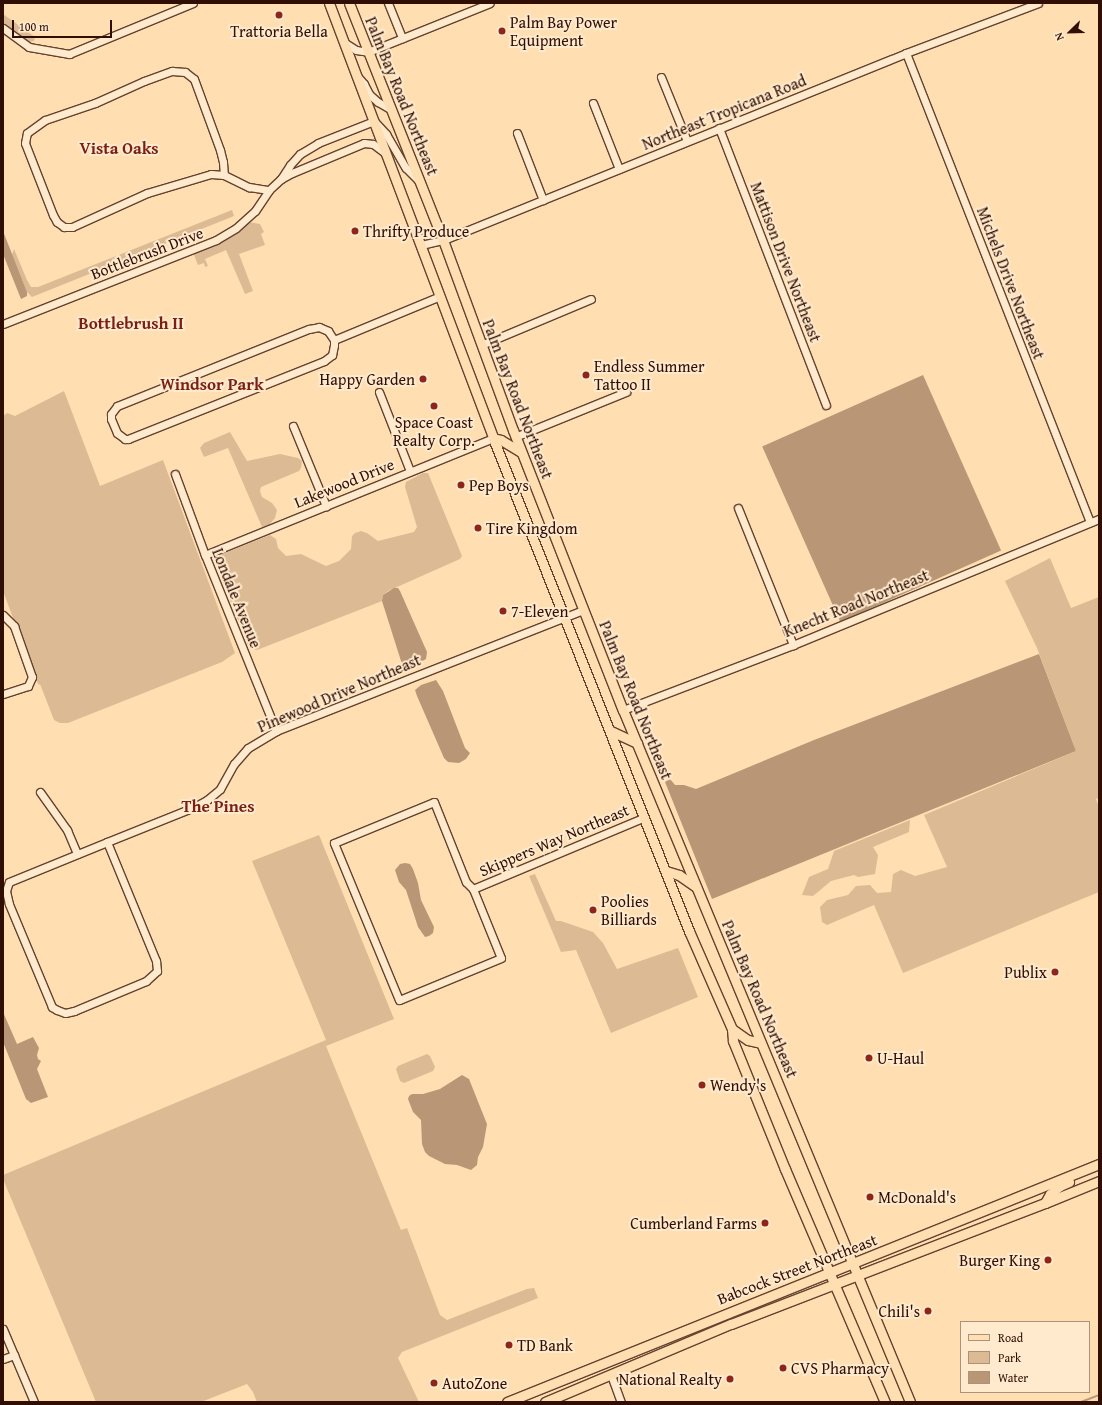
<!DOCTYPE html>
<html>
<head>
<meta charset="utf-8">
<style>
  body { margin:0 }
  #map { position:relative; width:1102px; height:1405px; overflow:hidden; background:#ffdeb2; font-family:"Gentium Book Plus",serif }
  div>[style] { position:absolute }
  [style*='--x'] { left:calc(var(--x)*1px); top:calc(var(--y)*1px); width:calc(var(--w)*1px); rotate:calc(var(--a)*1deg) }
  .green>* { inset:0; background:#dcbb94 }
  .water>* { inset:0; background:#b99776; transform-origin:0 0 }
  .stream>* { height:2px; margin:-1px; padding:0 1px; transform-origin:1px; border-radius:1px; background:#b99776 }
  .roads { filter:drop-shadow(1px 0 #64422f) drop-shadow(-1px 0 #64422f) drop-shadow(0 1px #64422f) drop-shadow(0 -1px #64422f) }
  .minor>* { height:7px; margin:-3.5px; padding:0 3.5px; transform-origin:3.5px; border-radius:3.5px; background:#ffeacd }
  .major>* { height:9px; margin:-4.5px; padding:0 4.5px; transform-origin:4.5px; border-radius:4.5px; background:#ffdeb2 }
  .dots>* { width:11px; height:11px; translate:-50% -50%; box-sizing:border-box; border:2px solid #ffeacd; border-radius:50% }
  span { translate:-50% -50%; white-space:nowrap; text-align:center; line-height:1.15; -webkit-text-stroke:4px #ffeacd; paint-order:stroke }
  .poi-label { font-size:16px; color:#300e03 }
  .left { translate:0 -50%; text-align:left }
  .right { translate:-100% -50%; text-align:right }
  .street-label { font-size:16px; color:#300e03 }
  .neighbourhood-label { font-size:17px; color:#7a1f14; font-weight:700 }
  .frame { position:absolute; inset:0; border:4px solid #300e03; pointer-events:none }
  .legend { position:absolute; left:960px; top:1321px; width:130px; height:72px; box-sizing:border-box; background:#ffeacd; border:1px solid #ac927c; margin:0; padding:5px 7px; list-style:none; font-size:12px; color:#300e03 }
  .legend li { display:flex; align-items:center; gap:8px; height:20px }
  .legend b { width:20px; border:1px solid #ac927c }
  .north { position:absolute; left:1050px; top:12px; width:40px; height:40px; -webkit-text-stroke:3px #ffeacd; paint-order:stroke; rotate:247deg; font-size:11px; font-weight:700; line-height:16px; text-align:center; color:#300e03 }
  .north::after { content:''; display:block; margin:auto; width:14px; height:18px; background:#300e03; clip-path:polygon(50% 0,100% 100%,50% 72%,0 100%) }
  .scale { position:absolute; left:12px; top:20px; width:100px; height:18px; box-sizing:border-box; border:2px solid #300e03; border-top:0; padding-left:5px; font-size:12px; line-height:14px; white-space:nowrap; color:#300e03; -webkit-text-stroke:3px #ffeacd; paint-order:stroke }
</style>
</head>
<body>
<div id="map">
  <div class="green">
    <div style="clip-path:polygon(3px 14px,35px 37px,34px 41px,29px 42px,3px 23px)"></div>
    <div style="clip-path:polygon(232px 210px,234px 216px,32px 297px,27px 292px,12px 255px,14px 249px,27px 280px,31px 287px,38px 287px)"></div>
    <div style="clip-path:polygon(248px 222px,260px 224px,264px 232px,261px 234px,265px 245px,239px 254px,253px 291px,245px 294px,226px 250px,205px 259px,208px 266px,205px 267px,204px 263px,198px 265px,194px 255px,196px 250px)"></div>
    <div style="clip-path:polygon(64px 391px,100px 486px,163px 460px,235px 653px,222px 662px,68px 723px,60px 723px,54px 720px,40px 684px,39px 685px,36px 680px,3px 591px,3px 416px,7px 413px,15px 416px)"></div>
    <div style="clip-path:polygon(230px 432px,247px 461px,280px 454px,298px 458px,302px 461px,301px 468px,299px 471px,261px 487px,260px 491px,262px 497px,272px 503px,277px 510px,275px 518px,269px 525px,262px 527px,228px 448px,204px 457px,200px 448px,204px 443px)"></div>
    <div style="clip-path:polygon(423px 473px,428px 473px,462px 556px,460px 559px,388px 591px,383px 595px,382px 601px,257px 650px,249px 648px,216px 565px,216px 560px,220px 555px,270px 535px,276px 539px,278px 548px,286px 556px,301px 554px,326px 566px,339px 561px,351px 549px,352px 536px,355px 533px,361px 531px,367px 533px,378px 541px,414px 532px,417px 527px,405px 487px,406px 482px)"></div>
    <div style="clip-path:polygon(1050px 558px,1071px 608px,1099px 597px,1099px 798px,1096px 799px,1099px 807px,1099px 892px,903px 973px,874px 905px,827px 925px,822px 922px,820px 907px,827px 900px,848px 895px,856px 886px,870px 885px,877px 893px,891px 892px,893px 874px,901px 870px,915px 876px,947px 867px,924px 815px,1076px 751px,1037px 648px,1005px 581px)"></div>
    <div style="clip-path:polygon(910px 820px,909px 832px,873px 847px,878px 855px,875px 874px,858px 877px,854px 875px,831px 881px,813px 896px,802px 895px,809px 877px,828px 869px,834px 851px)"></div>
    <div style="clip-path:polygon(319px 835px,394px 1019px,326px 1046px,401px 1230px,407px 1228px,440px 1315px,447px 1320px,527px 1289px,534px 1288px,538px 1298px,402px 1352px,398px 1358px,419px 1402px,257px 1402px,253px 1392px,247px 1384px,201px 1402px,96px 1402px,3px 1179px,3px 1175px,326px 1040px,252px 861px)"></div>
    <div style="clip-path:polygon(535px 874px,556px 921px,561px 921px,593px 932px,603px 943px,617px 969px,678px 948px,698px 997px,611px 1033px,576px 950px,561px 952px,529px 876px)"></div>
    <div style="clip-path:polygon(427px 1054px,430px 1056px,435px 1067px,433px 1071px,404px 1083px,400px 1081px,396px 1069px,398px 1066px)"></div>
  </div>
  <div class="water">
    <div style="clip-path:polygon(3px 231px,27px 292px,27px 296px,21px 299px,3px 254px)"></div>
    <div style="left:923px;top:375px;width:192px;height:176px;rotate:66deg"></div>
    <div style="clip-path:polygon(394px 588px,398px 588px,400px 591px,427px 652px,426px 659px,411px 667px,406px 668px,401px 661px,382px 601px,383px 595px)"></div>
    <div style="clip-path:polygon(1039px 654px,1076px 751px,712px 899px,665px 782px,670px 779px,675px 785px,684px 785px,696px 789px,814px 740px)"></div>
    <div style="clip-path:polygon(436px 680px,443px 691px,465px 748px,470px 753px,466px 759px,459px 763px,448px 762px,444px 758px,417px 696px,415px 690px,421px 685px)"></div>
    <div style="clip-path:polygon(405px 863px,410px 864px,413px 869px,418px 883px,421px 900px,434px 927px,433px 933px,429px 936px,425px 937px,418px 927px,406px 890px,399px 882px,395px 870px,400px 864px)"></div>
    <div style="clip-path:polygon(3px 1012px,17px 1044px,33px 1037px,39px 1048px,37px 1055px,38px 1059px,41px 1061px,37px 1069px,48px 1097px,31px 1103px,26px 1099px,3px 1042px)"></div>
    <div style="clip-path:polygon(462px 1075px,469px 1079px,487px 1124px,483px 1147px,478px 1157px,477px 1165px,471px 1170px,457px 1165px,445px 1164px,429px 1156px,425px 1152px,422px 1144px,421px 1120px,413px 1112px,408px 1099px,409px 1096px,412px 1094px,423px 1094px,440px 1089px)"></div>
  </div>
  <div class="stream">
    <div style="--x:1081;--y:1402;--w:19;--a:-21"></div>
  </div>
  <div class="roads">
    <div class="minor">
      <div style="--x:388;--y:3;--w:38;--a:68"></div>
      <div style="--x:3;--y:28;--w:32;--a:36"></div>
      <div style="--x:29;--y:47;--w:41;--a:9.9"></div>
      <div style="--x:69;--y:54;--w:134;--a:-22.4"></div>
      <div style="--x:345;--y:43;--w:13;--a:32"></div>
      <div style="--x:356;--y:50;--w:12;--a:9"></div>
      <div style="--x:368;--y:52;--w:131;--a:-21.9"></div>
      <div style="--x:906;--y:53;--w:504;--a:68.58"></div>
      <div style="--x:172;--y:71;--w:13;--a:4"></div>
      <div style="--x:185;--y:72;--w:11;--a:38"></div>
      <div style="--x:194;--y:79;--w:76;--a:69.9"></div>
      <div style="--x:220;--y:150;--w:12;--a:76"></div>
      <div style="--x:223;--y:162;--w:13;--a:86"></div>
      <div style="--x:224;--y:175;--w:13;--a:-176"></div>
      <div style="--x:211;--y:174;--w:67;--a:163.5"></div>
      <div style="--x:147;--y:193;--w:82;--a:155.6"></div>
      <div style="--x:72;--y:227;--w:8;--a:180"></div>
      <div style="--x:64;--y:227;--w:9;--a:-144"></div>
      <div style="--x:57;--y:222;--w:8;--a:-120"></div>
      <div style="--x:53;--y:215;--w:77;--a:-111.3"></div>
      <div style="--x:25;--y:143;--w:10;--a:-79"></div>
      <div style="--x:27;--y:133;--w:22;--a:-36"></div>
      <div style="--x:45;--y:120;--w:53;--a:-18.8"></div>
      <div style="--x:95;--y:103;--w:54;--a:-24.2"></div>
      <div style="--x:144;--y:81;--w:30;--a:-20"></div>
      <div style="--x:358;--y:77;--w:9;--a:49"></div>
      <div style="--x:364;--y:84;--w:11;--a:63"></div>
      <div style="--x:369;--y:94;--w:12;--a:42"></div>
      <div style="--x:378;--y:102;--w:16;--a:30"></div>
      <div style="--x:661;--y:77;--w:69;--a:67.9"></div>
      <div style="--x:593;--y:103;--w:71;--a:68.5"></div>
      <div style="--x:719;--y:128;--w:297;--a:68.9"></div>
      <div style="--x:517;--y:133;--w:72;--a:68.8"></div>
      <div style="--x:224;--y:175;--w:28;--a:26"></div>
      <div style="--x:249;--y:187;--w:20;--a:9"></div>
      <div style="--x:281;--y:179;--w:17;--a:-57"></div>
      <div style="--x:290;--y:165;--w:15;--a:-48"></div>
      <div style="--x:300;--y:154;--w:21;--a:-31"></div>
      <div style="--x:318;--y:143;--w:60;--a:-21.4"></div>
      <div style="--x:374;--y:121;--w:18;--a:47"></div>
      <div style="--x:386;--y:134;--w:39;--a:60"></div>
      <div style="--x:406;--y:168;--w:18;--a:45"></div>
      <div style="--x:421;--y:245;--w:26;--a:-13"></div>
      <div style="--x:446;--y:239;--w:496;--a:-22"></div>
      <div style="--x:906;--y:53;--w:141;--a:-20.7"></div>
      <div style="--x:3;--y:324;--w:229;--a:-21.5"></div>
      <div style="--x:216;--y:240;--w:23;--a:-31"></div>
      <div style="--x:236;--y:228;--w:25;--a:-42"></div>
      <div style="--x:255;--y:211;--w:25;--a:-56"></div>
      <div style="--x:269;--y:190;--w:16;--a:-43"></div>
      <div style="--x:281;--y:179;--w:13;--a:-29"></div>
      <div style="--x:292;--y:173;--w:78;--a:-22.6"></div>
      <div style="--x:364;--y:143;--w:9;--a:6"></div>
      <div style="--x:373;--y:144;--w:15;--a:37"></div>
      <div style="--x:319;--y:327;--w:10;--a:24"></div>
      <div style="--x:328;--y:331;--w:11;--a:56"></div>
      <div style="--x:334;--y:340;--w:5;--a:90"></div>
      <div style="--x:334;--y:345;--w:10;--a:101"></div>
      <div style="--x:332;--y:355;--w:10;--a:143"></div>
      <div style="--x:324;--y:361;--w:211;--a:158.3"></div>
      <div style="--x:128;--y:439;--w:3;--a:180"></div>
      <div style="--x:125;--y:439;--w:10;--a:-143"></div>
      <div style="--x:117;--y:433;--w:15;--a:-113"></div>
      <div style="--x:111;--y:419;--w:5;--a:-90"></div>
      <div style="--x:111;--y:414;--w:10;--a:-53"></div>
      <div style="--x:117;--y:406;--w:207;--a:-21.9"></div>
      <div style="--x:309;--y:329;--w:10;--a:-11"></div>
      <div style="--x:334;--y:340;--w:115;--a:-22.5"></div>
      <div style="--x:481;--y:345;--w:119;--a:-22.7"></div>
      <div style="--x:379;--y:392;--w:85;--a:68.6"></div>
      <div style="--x:293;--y:426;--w:87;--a:67.6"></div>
      <div style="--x:515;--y:437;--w:120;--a:-22.1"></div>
      <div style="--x:175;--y:474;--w:86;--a:69.7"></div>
      <div style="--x:205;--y:555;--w:190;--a:68"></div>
      <div style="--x:738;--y:508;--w:148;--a:68.1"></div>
      <div style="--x:205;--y:555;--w:311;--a:-22.1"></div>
      <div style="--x:3;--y:615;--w:16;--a:45"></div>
      <div style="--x:14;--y:626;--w:54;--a:70.6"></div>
      <div style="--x:32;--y:677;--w:10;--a:114"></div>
      <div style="--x:28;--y:686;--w:26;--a:162"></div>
      <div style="--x:623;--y:710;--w:182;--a:-20.9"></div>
      <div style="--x:793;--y:645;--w:331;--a:-22.4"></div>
      <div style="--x:40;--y:792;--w:47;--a:54.6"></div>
      <div style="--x:67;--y:830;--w:26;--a:67"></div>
      <div style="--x:434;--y:802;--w:86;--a:68.2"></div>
      <div style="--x:466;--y:882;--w:10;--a:45"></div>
      <div style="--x:473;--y:889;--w:74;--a:67.9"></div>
      <div style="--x:501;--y:958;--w:110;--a:157.6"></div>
      <div style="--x:399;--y:1000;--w:170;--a:-112.5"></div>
      <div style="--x:334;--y:843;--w:108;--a:-22.3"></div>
      <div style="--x:107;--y:842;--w:94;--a:-21.9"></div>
      <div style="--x:194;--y:807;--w:15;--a:-28"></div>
      <div style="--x:207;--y:800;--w:17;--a:-40"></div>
      <div style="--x:220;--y:789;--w:29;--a:-61"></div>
      <div style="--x:234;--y:764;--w:21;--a:-49"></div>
      <div style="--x:248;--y:748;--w:33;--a:-31"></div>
      <div style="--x:276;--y:731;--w:330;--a:-21.5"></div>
      <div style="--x:107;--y:842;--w:129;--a:67.6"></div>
      <div style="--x:156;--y:961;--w:10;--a:84"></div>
      <div style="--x:157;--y:971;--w:15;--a:138"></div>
      <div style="--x:146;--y:981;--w:78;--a:157.4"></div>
      <div style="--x:74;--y:1011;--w:9;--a:167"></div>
      <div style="--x:65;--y:1013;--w:9;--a:-159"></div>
      <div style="--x:57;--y:1010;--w:6;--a:-149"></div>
      <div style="--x:52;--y:1007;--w:112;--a:-112.7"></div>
      <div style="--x:9;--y:904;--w:13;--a:-103"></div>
      <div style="--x:6;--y:891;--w:9;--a:-72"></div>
      <div style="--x:9;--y:882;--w:106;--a:-22.2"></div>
      <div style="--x:473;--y:889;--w:186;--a:-22.7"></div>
      <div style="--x:3;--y:1329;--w:79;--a:67"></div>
      <div style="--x:3;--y:1359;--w:12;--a:-20"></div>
      <div style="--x:611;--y:1375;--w:29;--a:70"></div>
    </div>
    <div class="major">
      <div style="--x:329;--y:3;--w:465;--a:69.3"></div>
      <div style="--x:493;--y:438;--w:531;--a:68.32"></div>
      <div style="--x:689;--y:931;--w:107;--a:66.3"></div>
      <div style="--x:732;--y:1029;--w:12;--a:85"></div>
      <div style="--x:733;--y:1041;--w:138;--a:67.9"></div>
      <div style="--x:785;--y:1169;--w:254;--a:66.8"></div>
      <div style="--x:349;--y:3;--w:255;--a:68.4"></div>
      <div style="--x:443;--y:240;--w:202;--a:69.8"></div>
      <div style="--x:513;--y:430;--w:301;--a:68.6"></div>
      <div style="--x:623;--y:710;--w:749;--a:67.47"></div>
      <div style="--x:493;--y:438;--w:8;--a:14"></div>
      <div style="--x:501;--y:440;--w:23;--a:31"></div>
      <div style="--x:611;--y:731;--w:29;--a:25"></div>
      <div style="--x:666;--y:871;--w:14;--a:17"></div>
      <div style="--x:679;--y:875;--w:21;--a:35"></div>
      <div style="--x:732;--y:1029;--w:19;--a:35"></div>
      <div style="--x:748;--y:1040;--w:13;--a:13"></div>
      <div style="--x:1045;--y:1203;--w:10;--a:-61"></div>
      <div style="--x:1050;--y:1194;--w:13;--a:-39"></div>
      <div style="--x:1060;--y:1186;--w:10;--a:-24"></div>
      <div style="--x:507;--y:1402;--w:638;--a:-21.9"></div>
      <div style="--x:545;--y:1402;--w:202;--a:-22.8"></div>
      <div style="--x:731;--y:1324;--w:337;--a:-21.1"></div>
      <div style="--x:1045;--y:1203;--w:58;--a:-22.2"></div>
    </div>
  </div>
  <div class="dots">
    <div style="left:279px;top:15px;background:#8f2418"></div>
    <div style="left:502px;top:31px;background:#8f2418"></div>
    <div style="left:355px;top:231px;background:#8f2418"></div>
    <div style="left:586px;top:375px;background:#8f2418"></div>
    <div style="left:423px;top:379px;background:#8f2418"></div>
    <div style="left:434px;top:406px;background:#8f2418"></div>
    <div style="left:461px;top:485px;background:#8f2418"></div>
    <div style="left:478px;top:528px;background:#8f2418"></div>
    <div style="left:503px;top:611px;background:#8f2418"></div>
    <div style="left:593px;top:910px;background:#8f2418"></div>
    <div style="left:1055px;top:972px;background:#8f2418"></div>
    <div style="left:869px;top:1058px;background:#8f2418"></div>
    <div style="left:702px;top:1085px;background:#8f2418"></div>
    <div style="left:870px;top:1197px;background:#8f2418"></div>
    <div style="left:765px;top:1223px;background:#8f2418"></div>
    <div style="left:1048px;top:1260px;background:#8f2418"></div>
    <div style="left:928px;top:1311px;background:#8f2418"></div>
    <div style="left:509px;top:1345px;background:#8f2418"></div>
    <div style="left:783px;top:1368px;background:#8f2418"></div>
    <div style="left:730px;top:1379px;background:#8f2418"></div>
    <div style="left:434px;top:1383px;background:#8f2418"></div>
  </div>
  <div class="poi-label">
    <span class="left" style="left:510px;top:31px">Palm Bay Power<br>Equipment</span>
    <span style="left:279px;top:31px">Trattoria Bella</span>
    <span class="left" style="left:363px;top:231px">Thrifty Produce</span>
    <span class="left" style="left:594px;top:375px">Endless Summer<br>Tattoo II</span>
    <span class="right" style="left:415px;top:379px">Happy Garden</span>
    <span style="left:434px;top:431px">Space Coast<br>Realty Corp.</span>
    <span class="left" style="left:469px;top:485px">Pep Boys</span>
    <span class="left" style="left:486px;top:528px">Tire Kingdom</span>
    <span class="left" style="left:511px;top:611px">7-Eleven</span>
    <span class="left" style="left:601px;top:910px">Poolies<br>Billiards</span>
    <span class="right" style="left:1047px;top:972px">Publix</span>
    <span class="left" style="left:877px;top:1058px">U-Haul</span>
    <span class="left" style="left:710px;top:1085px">Wendy's</span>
    <span class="left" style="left:878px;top:1197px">McDonald's</span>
    <span class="right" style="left:757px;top:1223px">Cumberland Farms</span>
    <span class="right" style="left:1040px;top:1260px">Burger King</span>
    <span class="right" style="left:920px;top:1311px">Chili's</span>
    <span class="left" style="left:517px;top:1345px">TD Bank</span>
    <span class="left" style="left:791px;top:1368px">CVS Pharmacy</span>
    <span class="right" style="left:722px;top:1379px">National Realty</span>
    <span class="left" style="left:442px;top:1383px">AutoZone</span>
  </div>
  <div class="street-label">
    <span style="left:402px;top:96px;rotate:68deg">Palm Bay Road Northeast</span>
    <span style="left:724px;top:112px;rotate:-22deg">Northeast Tropicana Road</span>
    <span style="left:147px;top:253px;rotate:-21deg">Bottlebrush Drive</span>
    <span style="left:786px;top:262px;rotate:69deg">Mattison Drive Northeast</span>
    <span style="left:1011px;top:283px;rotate:69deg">Michels Drive Northeast</span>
    <span style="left:518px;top:399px;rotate:69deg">Palm Bay Road Northeast</span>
    <span style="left:344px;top:483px;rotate:-22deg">Lakewood Drive</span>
    <span style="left:237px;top:598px;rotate:68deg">Londale Avenue</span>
    <span style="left:856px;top:603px;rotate:-22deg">Knecht Road Northeast</span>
    <span style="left:339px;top:693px;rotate:-23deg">Pinewood Drive Northeast</span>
    <span style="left:636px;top:700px;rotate:68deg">Palm Bay Road Northeast</span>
    <span style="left:554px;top:840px;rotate:-23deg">Skippers Way Northeast</span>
    <span style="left:760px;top:999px;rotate:67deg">Palm Bay Road Northeast</span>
    <span style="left:797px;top:1269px;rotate:-21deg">Babcock Street Northeast</span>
  </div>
  <div class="neighbourhood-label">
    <span style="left:119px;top:148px">Vista Oaks</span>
    <span style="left:131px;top:323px">Bottlebrush II</span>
    <span style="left:212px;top:384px">Windsor Park</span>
    <span style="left:218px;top:806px">The Pines</span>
  </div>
  <div class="frame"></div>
  <ul class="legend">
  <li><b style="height:5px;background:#ffdeb2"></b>Road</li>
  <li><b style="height:11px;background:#dcbb94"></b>Park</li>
  <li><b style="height:11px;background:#b99776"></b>Water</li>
  </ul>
  <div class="north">N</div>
  <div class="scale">100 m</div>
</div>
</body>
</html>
